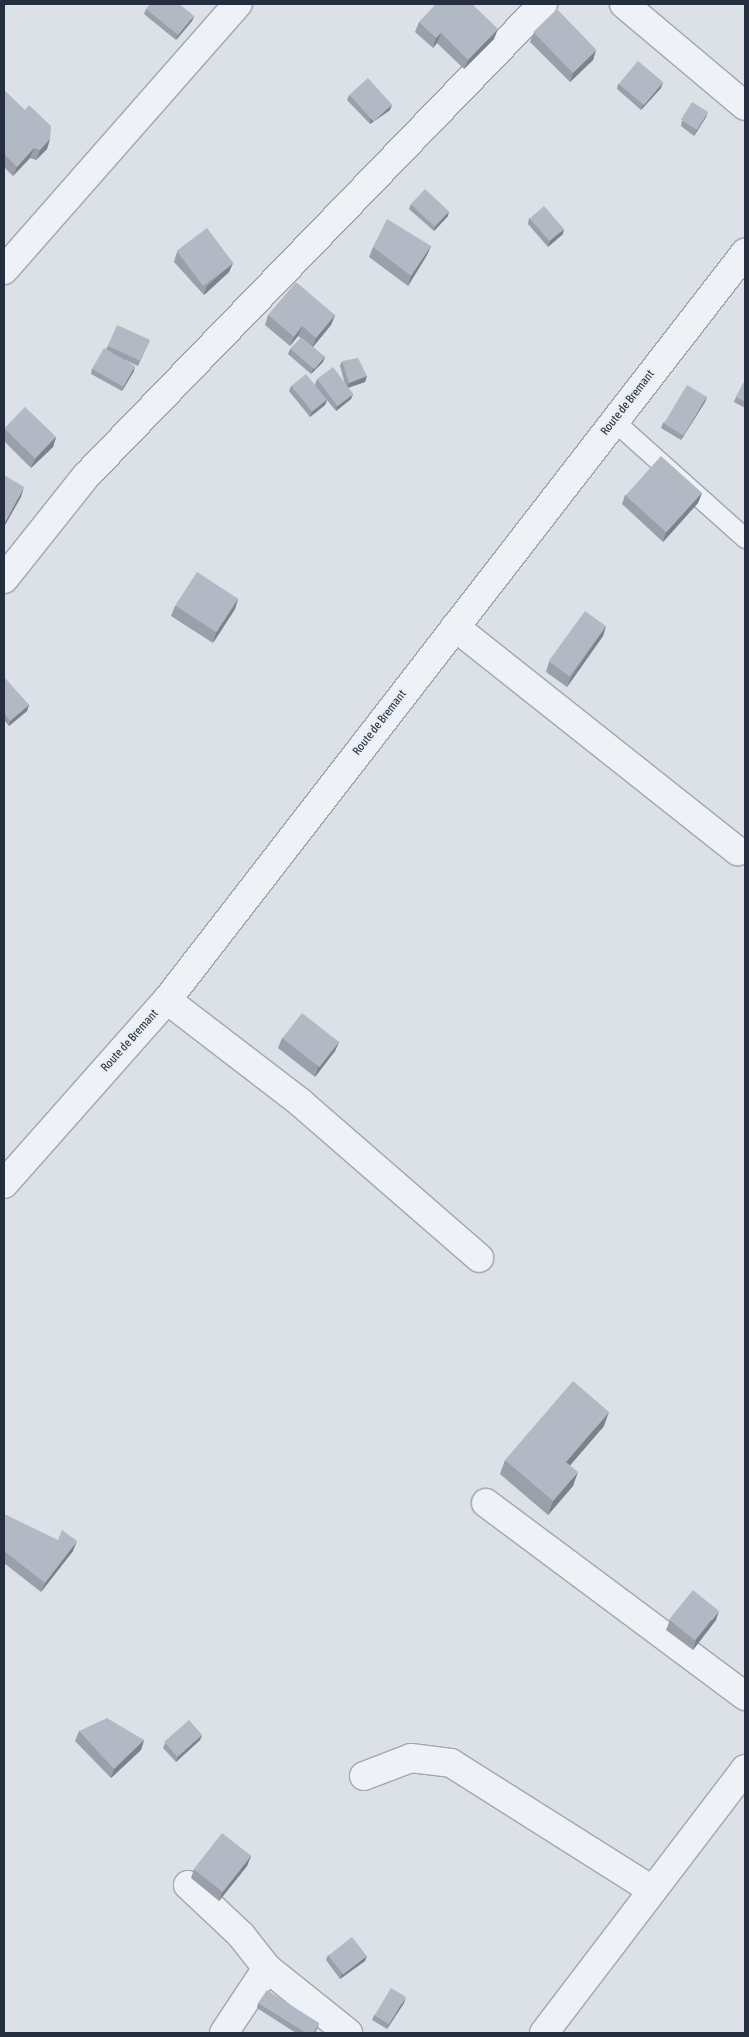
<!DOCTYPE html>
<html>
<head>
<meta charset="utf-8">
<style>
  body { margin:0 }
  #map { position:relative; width:749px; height:2037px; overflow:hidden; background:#dce0e7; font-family:"Asap Condensed",sans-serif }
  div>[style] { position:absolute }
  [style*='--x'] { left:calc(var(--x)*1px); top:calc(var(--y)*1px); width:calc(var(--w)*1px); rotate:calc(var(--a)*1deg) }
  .roads { filter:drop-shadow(1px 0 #a1a7b1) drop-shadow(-1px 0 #a1a7b1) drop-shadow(0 1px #a1a7b1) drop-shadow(0 -1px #a1a7b1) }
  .service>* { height:19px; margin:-9.5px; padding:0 9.5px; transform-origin:9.5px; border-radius:9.5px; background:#eef1f5 }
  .minor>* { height:28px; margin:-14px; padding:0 14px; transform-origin:14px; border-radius:14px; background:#eef1f5 }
  .wall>* { inset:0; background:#9a9fa9 }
  .shaded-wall>* { inset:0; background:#7d8289 }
  .building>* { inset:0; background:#b3b9c4; transform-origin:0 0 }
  span { translate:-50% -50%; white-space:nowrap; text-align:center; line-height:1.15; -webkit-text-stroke:4.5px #ebeff5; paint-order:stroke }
  .street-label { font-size:12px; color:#252e3e }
  .frame { position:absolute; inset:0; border:5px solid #252e3e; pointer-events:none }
</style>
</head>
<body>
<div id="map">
  <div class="roads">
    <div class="service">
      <div style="--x:614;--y:421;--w:176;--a:41.8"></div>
    </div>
    <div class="minor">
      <div style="--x:624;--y:4;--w:158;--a:40.1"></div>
      <div style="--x:4;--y:270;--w:354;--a:-48.7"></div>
      <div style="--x:4;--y:579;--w:132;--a:-51.5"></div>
      <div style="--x:86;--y:476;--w:657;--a:-45.93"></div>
      <div style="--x:455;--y:627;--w:361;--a:38.4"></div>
      <div style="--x:167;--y:1000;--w:169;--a:37.5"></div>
      <div style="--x:301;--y:1103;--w:236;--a:41"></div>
      <div style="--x:4;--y:1184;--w:246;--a:-48.5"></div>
      <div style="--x:167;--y:1000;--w:945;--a:-52.27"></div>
      <div style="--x:486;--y:1503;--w:323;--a:36.7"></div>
      <div style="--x:364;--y:1776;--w:50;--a:-21"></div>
      <div style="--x:411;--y:1758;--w:40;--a:7.1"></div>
      <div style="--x:451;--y:1763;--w:238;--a:32.3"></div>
      <div style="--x:188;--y:1885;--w:73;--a:43.3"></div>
      <div style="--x:241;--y:1935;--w:42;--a:51.8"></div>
      <div style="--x:267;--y:1968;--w:78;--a:123.5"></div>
      <div style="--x:267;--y:1968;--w:104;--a:38.7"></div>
      <div style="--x:544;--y:2033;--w:332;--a:-52.7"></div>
    </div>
  </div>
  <div class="wall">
    <div style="clip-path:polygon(146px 9px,194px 16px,192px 21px,176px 40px,144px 14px)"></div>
    <div style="clip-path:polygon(419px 22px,494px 39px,464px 69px,437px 43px,433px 48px,415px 32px)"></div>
    <div style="clip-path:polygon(534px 32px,596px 50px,593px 60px,570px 82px,530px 42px)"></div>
    <div style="clip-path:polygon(618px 84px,661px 88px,641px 110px,617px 89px)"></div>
    <div style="clip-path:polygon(4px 90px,50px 139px,47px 149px,36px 160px,30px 158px,13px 176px,4px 167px)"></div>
    <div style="clip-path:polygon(349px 95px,390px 110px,370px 124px,347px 100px)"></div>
    <div style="clip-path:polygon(706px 117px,694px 136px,681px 126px,682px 121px)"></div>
    <div style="clip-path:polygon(411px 204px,448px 216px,434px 231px,409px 209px)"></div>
    <div style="clip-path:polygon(529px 218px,563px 234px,548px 247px,528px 224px)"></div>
    <div style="clip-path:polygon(431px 246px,427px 255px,408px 286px,369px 257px,373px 247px)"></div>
    <div style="clip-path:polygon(177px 252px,233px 263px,229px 272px,204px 295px,174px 262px)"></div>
    <div style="clip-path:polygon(268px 315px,335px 315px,331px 325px,313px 347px,325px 357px,323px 362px,311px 374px,288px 354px,290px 349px,301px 338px,298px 336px,290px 346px,265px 325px)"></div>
    <div style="clip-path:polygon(150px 340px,138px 366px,125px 360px,134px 371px,122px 391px,91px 374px,92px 369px,106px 349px,108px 346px)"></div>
    <div style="clip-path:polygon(342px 361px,367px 376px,365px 382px,348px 388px,353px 394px,351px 399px,336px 411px,327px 400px,325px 405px,310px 417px,289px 391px,291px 386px,315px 385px,317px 379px,345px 384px,340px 366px)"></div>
    <div style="clip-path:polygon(745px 380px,745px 408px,734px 402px,736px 397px)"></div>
    <div style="clip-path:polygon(707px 397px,705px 402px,681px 440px,661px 428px,663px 423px)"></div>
    <div style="clip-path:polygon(4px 428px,56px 437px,53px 447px,31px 468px,4px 441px)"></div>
    <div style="clip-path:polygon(702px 493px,698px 503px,663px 542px,622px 504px,625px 495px)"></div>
    <div style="clip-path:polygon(238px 599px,235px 609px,213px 643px,171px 616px,175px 606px)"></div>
    <div style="clip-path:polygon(606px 626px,603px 636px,567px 687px,546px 672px,549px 662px)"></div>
    <div style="clip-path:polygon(4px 679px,29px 705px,27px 711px,9px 726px,4px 720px)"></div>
    <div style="clip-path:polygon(282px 1038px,339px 1042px,335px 1051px,315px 1077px,278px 1048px)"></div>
    <div style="clip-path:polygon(604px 1426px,570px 1465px,573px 1486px,548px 1515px,500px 1474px,505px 1460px)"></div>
    <div style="clip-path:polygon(4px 1514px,73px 1551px,41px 1592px,4px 1563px)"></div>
    <div style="clip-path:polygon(670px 1620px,716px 1620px,693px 1650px,666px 1630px)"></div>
    <div style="clip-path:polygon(79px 1731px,144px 1740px,141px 1750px,111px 1778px,75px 1741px)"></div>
    <div style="clip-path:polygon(202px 1735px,200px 1740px,176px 1762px,163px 1748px,165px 1743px)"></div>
    <div style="clip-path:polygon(251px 1856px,247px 1866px,219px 1901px,191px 1878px,194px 1869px)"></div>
    <div style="clip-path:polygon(328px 1955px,365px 1961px,340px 1979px,326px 1960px)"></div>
    <div style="clip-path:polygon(258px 2003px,319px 2023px,318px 2028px,315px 2033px,296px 2033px,257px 2008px)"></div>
    <div style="clip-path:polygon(404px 2003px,387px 2029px,372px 2020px,374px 2015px)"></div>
  </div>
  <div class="shaded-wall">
    <div style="clip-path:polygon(194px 16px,192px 21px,176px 40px,178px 35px)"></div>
    <div style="clip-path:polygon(498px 29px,494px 39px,464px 69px,468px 60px)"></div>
    <div style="clip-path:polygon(441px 33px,437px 43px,433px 48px,436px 38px)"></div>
    <div style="clip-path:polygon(596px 50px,593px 60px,570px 82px,573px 73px)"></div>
    <div style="clip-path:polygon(663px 82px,661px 88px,641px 110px,643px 105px)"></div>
    <div style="clip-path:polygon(392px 105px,390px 110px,370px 124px,371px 119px)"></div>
    <div style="clip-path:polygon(708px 112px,706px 117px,694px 136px,696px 131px)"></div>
    <div style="clip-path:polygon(50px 139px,47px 149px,36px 160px,40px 150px)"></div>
    <div style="clip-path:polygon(34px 148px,30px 158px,13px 176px,17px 167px)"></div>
    <div style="clip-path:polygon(449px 211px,448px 216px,434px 231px,435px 226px)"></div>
    <div style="clip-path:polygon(564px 229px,563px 234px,548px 247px,550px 241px)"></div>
    <div style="clip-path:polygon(431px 246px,427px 255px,408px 286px,411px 276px)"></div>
    <div style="clip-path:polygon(233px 263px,229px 272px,204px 295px,207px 286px)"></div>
    <div style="clip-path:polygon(335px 315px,331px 325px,312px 348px,316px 338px)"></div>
    <div style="clip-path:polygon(302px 326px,298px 336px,290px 346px,294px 337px)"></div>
    <div style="clip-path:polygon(325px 357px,323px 362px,311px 374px,313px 369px)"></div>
    <div style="clip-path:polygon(135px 366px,134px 371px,122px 391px,124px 386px)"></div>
    <div style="clip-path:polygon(367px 376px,365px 382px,347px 388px,349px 383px)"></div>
    <div style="clip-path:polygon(353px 394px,351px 399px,336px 411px,337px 406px)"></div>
    <div style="clip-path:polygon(707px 397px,705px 402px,681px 440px,683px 435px)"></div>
    <div style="clip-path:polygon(327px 400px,325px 405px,310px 417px,312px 412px)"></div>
    <div style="clip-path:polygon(56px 437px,53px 447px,31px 468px,35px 459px)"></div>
    <div style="clip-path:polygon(24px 487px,21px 497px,4px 527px,4px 524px)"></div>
    <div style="clip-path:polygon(702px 493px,698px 503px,663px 542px,666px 532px)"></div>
    <div style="clip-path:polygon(238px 599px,235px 609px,213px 643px,216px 633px)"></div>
    <div style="clip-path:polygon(606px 626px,603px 636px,567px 687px,571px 677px)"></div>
    <div style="clip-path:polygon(29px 705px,27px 711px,9px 726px,10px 721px)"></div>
    <div style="clip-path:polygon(339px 1042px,335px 1051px,315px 1077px,318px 1067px)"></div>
    <div style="clip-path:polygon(609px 1412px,604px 1426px,561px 1476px,566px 1462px)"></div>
    <div style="clip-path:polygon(578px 1472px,573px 1486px,548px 1515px,553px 1501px)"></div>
    <div style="clip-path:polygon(77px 1541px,73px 1551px,41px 1592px,45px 1583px)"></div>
    <div style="clip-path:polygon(719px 1611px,716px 1620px,693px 1650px,696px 1640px)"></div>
    <div style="clip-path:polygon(202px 1735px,200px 1740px,176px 1762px,178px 1757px)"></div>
    <div style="clip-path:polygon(144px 1740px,141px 1750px,111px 1778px,114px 1769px)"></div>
    <div style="clip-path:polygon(251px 1856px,247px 1866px,219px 1901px,223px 1891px)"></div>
    <div style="clip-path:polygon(367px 1956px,365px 1961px,340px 1979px,342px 1974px)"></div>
    <div style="clip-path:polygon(406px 1997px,404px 2003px,387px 2029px,389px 2024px)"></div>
  </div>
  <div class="building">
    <div style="clip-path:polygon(150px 4px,179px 4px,194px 16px,178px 35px,146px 9px)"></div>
    <div style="clip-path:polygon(436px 4px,472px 4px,498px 29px,468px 60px,441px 33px,436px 38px,419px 22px)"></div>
    <div style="left:557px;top:9px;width:57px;height:33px;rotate:46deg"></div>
    <div style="left:638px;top:61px;width:33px;height:30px;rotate:40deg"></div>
    <div style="left:368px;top:78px;width:36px;height:25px;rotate:48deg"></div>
    <div style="clip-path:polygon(4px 90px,25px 110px,29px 105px,51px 126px,50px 139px,40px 150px,34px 148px,17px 167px,4px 154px)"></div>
    <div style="left:692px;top:102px;width:19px;height:21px;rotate:32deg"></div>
    <div style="left:425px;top:189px;width:33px;height:21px;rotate:43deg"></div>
    <div style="left:544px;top:206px;width:30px;height:19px;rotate:49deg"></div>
    <div style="clip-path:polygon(387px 219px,431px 246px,411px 276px,373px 247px)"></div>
    <div style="left:207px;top:228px;width:44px;height:38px;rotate:53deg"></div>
    <div style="clip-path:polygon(296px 282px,335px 315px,316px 338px,302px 326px,294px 337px,268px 315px)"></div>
    <div style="left:117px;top:325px;width:36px;height:23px;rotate:24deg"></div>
    <div style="left:301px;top:337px;width:31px;height:16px;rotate:40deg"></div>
    <div style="left:104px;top:348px;width:36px;height:24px;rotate:30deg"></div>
    <div style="clip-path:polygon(358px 358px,367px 376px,349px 383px,342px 361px)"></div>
    <div style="left:333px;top:367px;width:34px;height:20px;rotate:53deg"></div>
    <div style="left:306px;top:374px;width:33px;height:19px;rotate:51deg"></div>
    <div style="clip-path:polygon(745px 380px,745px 402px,736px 397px)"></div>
    <div style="left:687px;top:385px;width:23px;height:45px;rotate:31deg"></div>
    <div style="left:25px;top:407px;width:43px;height:30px;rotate:44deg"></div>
    <div style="left:661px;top:456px;width:55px;height:53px;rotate:42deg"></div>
    <div style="clip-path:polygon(4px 475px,24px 487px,4px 524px)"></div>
    <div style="left:197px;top:572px;width:49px;height:40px;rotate:33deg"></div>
    <div style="left:585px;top:611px;width:26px;height:62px;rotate:36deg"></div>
    <div style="clip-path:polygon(5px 678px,29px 705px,10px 721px,4px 713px,4px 679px)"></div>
    <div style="left:302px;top:1013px;width:47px;height:32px;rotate:38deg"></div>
    <div style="clip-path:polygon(573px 1381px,609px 1412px,566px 1462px,578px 1472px,553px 1501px,505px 1460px)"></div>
    <div style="clip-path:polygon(4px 1514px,58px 1540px,62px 1530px,77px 1541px,45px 1583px,4px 1551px)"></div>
    <div style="left:693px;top:1590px;width:33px;height:38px;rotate:39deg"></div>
    <div style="clip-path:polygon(107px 1718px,144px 1740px,114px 1769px,79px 1731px)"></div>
    <div style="left:189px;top:1720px;width:20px;height:33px;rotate:49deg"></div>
    <div style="left:222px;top:1833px;width:37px;height:46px;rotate:38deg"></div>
    <div style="left:352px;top:1937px;width:24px;height:30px;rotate:52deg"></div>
    <div style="left:391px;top:1988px;width:17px;height:32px;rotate:31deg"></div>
    <div style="clip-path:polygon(267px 1990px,319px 2023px,313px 2033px,306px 2033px,258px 2003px)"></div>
  </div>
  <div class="street-label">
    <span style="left:628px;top:403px;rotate:-52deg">Route de Bremant</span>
    <span style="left:380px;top:723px;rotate:-52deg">Route de Bremant</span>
    <span style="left:130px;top:1041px;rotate:-48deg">Route de Bremant</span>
  </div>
  <div class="frame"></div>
</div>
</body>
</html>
